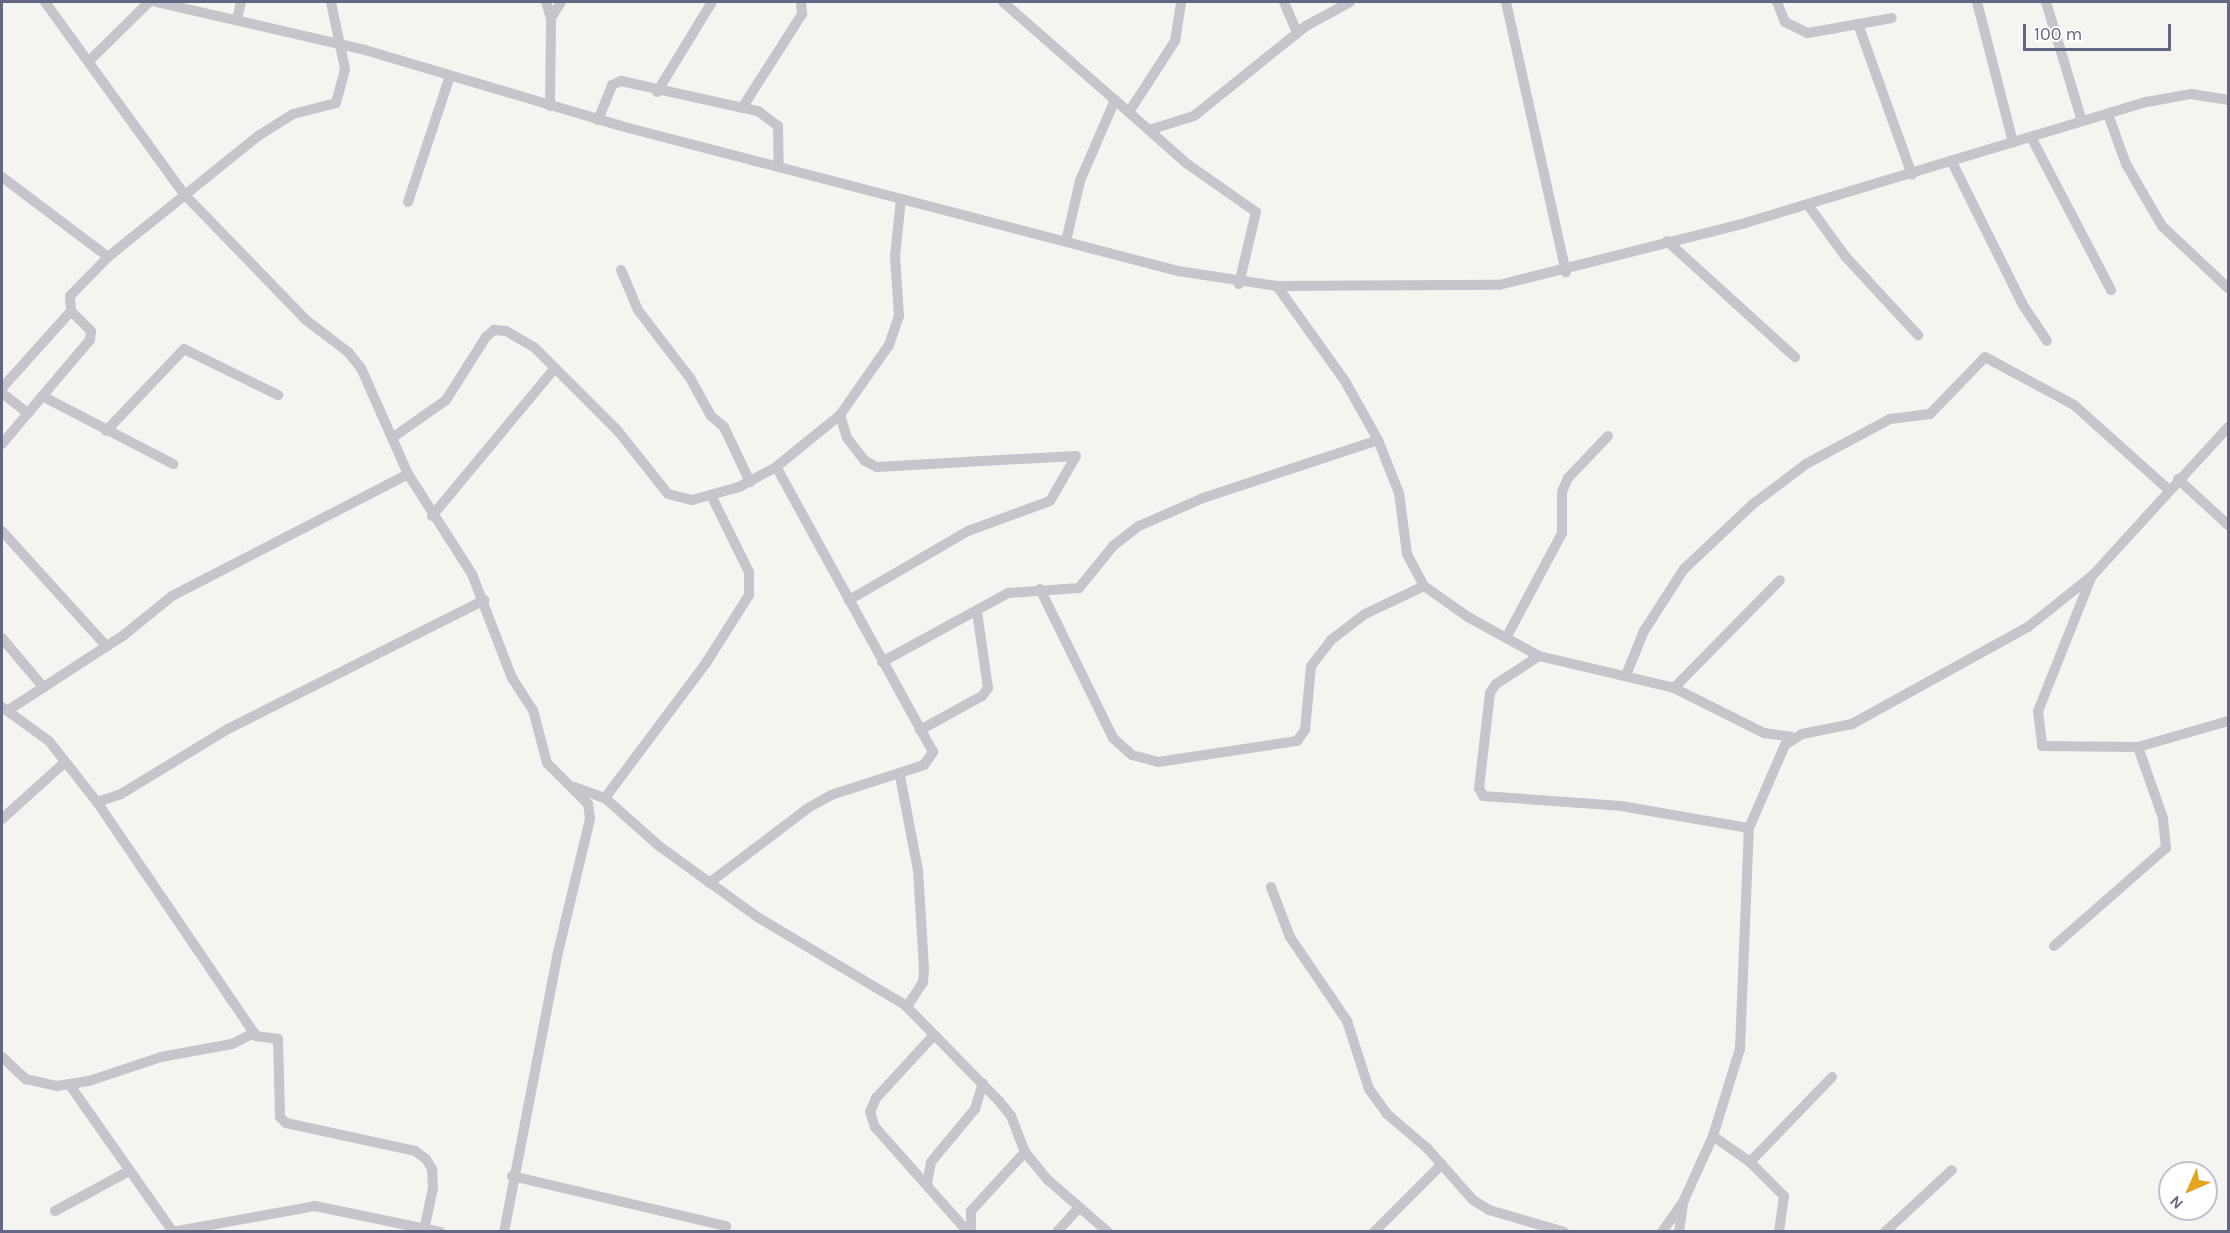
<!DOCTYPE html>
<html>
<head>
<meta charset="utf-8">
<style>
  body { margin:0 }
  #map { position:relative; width:2230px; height:1233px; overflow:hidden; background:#f4f5f1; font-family:Karla,sans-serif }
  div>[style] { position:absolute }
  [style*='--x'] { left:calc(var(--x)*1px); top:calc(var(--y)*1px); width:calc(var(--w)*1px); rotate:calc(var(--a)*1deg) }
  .minor>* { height:10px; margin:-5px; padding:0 5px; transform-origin:5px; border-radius:5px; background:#c5c5cb }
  span { translate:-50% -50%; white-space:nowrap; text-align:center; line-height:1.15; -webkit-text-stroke:6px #fff; paint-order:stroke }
  .frame { position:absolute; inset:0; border:3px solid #646783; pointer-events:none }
  .north { position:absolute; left:2158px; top:1161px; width:60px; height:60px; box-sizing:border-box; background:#fff; border:2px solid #c1c2cd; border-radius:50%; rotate:225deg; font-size:16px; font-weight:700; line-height:24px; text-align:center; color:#646783 }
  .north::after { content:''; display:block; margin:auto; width:21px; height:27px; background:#e5a522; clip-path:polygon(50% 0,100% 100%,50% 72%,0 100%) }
  .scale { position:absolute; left:2023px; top:24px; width:148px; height:27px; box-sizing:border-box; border:3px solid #646783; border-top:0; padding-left:8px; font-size:18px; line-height:21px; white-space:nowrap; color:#646783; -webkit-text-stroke:4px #fff; paint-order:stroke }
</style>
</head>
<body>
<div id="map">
  <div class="minor">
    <div style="--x:45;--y:2;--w:237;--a:54.1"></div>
    <div style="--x:184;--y:194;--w:175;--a:45.9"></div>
    <div style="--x:306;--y:320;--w:53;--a:37.3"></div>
    <div style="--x:348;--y:352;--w:21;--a:51"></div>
    <div style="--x:361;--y:368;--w:116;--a:66.1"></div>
    <div style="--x:408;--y:474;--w:119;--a:57.4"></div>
    <div style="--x:472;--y:574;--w:111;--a:69"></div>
    <div style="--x:512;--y:678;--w:38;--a:57"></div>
    <div style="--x:533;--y:710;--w:55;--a:75.2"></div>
    <div style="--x:547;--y:763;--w:58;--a:45"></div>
    <div style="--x:588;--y:804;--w:15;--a:82"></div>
    <div style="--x:590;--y:819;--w:137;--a:103.5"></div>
    <div style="--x:558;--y:952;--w:285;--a:100.9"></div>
    <div style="--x:156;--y:2;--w:214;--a:12.9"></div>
    <div style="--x:365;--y:50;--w:267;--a:16.5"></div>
    <div style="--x:621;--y:126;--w:576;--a:14.59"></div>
    <div style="--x:1178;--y:271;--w:100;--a:8.6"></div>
    <div style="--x:1277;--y:286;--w:222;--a:-0.3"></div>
    <div style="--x:1499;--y:285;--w:254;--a:-14.1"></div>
    <div style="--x:1745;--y:223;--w:420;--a:-16.8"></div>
    <div style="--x:2147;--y:102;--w:45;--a:-10.3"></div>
    <div style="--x:2191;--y:94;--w:37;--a:9"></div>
    <div style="--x:546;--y:2;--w:17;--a:73"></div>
    <div style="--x:1003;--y:2;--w:149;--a:41.2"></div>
    <div style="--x:1115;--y:100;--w:88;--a:113.4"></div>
    <div style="--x:1080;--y:181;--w:62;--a:103.1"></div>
    <div style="--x:1284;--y:2;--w:34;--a:67"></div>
    <div style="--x:1506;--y:2;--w:277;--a:77.5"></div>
    <div style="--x:1777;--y:2;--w:22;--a:68"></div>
    <div style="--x:1785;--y:22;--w:25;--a:26"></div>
    <div style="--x:1808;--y:33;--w:85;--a:-10.1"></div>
    <div style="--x:1977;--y:2;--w:145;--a:75.6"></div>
    <div style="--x:2046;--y:2;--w:124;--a:73.2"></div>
    <div style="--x:237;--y:19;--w:17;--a:-77"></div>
    <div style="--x:1858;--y:24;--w:160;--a:70.3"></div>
    <div style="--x:89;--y:61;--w:84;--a:-44.5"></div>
    <div style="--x:657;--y:92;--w:105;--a:-58.6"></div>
    <div style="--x:1115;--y:100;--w:95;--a:41.6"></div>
    <div style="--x:1186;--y:163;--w:85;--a:35"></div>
    <div style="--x:1256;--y:212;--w:74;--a:103.3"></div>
    <div style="--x:550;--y:106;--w:88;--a:-89.3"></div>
    <div style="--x:551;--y:18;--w:19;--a:-58"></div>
    <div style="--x:742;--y:108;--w:112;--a:-57.4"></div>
    <div style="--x:802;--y:14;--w:12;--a:-95"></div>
    <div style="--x:1129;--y:112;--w:85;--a:-57.1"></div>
    <div style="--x:1175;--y:41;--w:39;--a:-81"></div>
    <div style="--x:2108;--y:114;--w:53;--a:70.2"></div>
    <div style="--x:2126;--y:164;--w:72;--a:59.9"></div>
    <div style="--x:2162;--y:226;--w:91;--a:43.2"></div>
    <div style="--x:598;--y:120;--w:38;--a:-68"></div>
    <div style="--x:612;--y:85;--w:10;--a:-24"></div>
    <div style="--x:621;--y:81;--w:140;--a:12.4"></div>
    <div style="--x:758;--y:111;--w:25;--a:37"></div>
    <div style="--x:778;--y:126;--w:39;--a:89"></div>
    <div style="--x:1149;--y:130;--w:47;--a:-17.3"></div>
    <div style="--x:1194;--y:116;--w:144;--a:-38.8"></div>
    <div style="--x:1306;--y:26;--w:50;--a:-28.6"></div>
    <div style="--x:2031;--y:137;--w:173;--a:62.4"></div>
    <div style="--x:1952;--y:162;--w:160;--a:63.6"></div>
    <div style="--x:2023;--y:305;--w:43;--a:56.3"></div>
    <div style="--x:2;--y:177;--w:133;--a:37"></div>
    <div style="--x:408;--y:202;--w:133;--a:-71.6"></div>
    <div style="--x:1808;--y:205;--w:63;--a:54"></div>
    <div style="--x:1845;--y:256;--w:108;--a:47.3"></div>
    <div style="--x:1667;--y:241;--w:173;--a:42.2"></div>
    <div style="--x:621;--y:270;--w:43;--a:67"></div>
    <div style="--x:638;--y:310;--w:86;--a:52.6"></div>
    <div style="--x:690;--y:378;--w:43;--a:61.1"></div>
    <div style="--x:711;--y:416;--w:17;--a:40"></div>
    <div style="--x:724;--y:427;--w:61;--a:64.7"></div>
    <div style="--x:1277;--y:286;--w:117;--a:54.4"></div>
    <div style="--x:1345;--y:381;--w:68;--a:60.8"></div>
    <div style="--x:1378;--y:440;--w:57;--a:68.4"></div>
    <div style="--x:1399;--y:493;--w:62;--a:82.5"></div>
    <div style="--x:1407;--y:554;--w:36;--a:62"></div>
    <div style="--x:1424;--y:586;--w:54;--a:35.2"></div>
    <div style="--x:1468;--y:617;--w:81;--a:28.8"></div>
    <div style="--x:1539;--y:656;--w:139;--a:13.3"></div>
    <div style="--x:1674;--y:688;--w:101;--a:26.6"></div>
    <div style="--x:1764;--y:733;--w:27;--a:8"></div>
    <div style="--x:2;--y:388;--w:103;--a:-48.1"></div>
    <div style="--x:2;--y:393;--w:33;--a:38"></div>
    <div style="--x:28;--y:413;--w:96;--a:-49.7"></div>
    <div style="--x:90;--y:340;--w:9;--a:-84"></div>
    <div style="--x:91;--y:331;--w:28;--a:-135"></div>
    <div style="--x:71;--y:311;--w:15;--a:-94"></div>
    <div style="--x:70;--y:296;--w:54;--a:-45.7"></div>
    <div style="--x:108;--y:257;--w:193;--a:-38.9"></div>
    <div style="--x:258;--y:136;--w:41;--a:-32.2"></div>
    <div style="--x:293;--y:114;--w:44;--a:-14.3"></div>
    <div style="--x:336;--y:103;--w:35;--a:-75"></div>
    <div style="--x:345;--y:69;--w:68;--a:-101.8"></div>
    <div style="--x:42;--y:396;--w:148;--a:27.4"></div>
    <div style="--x:840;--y:415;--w:24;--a:73"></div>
    <div style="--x:847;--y:438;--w:29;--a:52"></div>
    <div style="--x:865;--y:461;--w:13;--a:27"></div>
    <div style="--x:877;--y:467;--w:199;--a:-3.2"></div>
    <div style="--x:1076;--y:456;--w:52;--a:120"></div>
    <div style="--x:1050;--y:501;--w:87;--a:159.9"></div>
    <div style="--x:968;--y:531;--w:138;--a:149.9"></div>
    <div style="--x:106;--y:431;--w:113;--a:-46.4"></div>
    <div style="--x:184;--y:349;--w:105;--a:26.1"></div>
    <div style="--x:392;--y:438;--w:66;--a:-35.1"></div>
    <div style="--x:446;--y:400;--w:75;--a:-57.6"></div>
    <div style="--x:486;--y:337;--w:11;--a:-41"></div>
    <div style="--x:494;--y:330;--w:12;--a:5"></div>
    <div style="--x:506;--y:331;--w:32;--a:30"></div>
    <div style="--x:534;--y:347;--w:119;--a:45"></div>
    <div style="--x:618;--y:431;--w:80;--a:51.6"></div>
    <div style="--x:668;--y:494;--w:25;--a:14"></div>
    <div style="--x:692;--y:500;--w:49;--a:-15.5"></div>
    <div style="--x:739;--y:487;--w:42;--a:-28.4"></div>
    <div style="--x:776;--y:467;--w:82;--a:-39.1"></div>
    <div style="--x:840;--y:415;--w:85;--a:-55"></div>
    <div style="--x:889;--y:345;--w:31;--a:-71"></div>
    <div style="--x:899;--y:316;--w:60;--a:-93.8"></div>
    <div style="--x:895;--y:256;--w:57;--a:-84"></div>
    <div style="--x:2;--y:444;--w:40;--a:-50"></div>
    <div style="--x:2178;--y:479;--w:68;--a:42.6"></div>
    <div style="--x:432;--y:516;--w:192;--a:-50.3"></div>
    <div style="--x:2;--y:531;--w:156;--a:47.8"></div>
    <div style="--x:2091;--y:578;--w:143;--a:111.7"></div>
    <div style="--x:2038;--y:711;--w:35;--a:83"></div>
    <div style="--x:2042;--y:746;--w:96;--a:0.6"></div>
    <div style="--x:2138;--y:747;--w:94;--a:-16.1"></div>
    <div style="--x:1040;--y:589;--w:166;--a:63.9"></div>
    <div style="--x:1113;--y:738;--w:25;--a:42"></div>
    <div style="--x:1132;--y:755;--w:27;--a:15"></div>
    <div style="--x:1158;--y:762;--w:141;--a:-8.6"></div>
    <div style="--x:1297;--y:741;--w:14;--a:-54"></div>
    <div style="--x:1305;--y:730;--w:64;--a:-84.6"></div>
    <div style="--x:1311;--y:666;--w:33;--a:-52"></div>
    <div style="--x:1331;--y:640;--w:43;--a:-37.4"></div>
    <div style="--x:1365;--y:614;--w:65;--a:-25.4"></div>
    <div style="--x:2;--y:638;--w:65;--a:50"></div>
    <div style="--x:1506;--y:638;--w:119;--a:-61.9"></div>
    <div style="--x:1562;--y:533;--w:41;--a:-90"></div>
    <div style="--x:1562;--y:492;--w:15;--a:-67"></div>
    <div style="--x:1568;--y:478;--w:58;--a:-46.4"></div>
    <div style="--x:1539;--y:656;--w:51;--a:146.9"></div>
    <div style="--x:1496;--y:684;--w:11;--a:124"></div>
    <div style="--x:1490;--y:693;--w:96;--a:96.6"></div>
    <div style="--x:1479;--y:788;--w:9;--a:63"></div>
    <div style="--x:1483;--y:796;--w:138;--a:4.1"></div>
    <div style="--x:1621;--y:806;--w:130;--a:9.8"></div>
    <div style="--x:882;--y:662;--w:144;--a:-28.7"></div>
    <div style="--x:1008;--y:593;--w:71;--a:-4"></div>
    <div style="--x:1079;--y:588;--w:54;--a:-51"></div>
    <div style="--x:1113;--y:546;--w:33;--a:-38"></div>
    <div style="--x:1139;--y:526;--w:70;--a:-23.6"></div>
    <div style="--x:1203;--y:498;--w:184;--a:-18.3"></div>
    <div style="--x:1626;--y:675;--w:48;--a:-67.8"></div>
    <div style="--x:1644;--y:631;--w:74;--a:-57.2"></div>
    <div style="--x:1684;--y:569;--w:95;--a:-43.3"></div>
    <div style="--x:1753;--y:504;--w:66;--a:-37"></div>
    <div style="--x:1806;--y:464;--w:95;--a:-28.2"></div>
    <div style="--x:1890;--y:419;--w:40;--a:-7.1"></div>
    <div style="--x:1930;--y:414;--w:79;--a:-46"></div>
    <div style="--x:1985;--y:357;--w:101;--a:28.3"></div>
    <div style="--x:2074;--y:405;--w:127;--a:41.8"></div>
    <div style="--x:1674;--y:688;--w:151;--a:-45.5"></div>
    <div style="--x:2;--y:707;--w:58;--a:35.9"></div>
    <div style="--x:49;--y:741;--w:78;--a:51.8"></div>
    <div style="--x:97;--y:802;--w:283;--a:55.8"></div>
    <div style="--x:256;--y:1036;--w:22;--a:8"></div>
    <div style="--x:278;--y:1039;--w:78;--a:88.5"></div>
    <div style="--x:280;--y:1117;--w:8;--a:45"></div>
    <div style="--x:286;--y:1123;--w:132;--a:12.2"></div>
    <div style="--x:415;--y:1151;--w:14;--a:36"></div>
    <div style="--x:426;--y:1159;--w:12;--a:59"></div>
    <div style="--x:432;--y:1169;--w:19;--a:87"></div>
    <div style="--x:433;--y:1188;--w:40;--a:102"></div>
    <div style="--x:7;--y:711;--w:140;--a:-33"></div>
    <div style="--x:124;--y:635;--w:62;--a:-39.1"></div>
    <div style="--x:172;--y:596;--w:266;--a:-27.3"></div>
    <div style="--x:920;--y:730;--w:71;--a:-28.7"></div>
    <div style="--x:982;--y:696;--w:10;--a:-53"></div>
    <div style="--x:988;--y:688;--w:77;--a:-98.2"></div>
    <div style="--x:900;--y:776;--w:96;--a:79.2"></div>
    <div style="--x:918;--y:870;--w:99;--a:86.5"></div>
    <div style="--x:924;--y:969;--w:13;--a:94"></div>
    <div style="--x:923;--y:982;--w:30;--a:123"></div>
    <div style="--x:574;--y:787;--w:33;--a:20"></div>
    <div style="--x:605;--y:798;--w:72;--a:41.6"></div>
    <div style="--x:659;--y:846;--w:123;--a:35.8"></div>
    <div style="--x:759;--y:918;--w:170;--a:30.8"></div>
    <div style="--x:905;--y:1005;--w:134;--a:45.6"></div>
    <div style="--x:999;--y:1101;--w:19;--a:51"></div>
    <div style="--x:1011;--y:1116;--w:39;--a:69"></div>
    <div style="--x:1025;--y:1152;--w:36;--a:51"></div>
    <div style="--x:1048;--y:1180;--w:79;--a:40.9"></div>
    <div style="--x:605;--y:798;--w:169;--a:-53.2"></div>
    <div style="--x:706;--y:663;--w:80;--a:-57.7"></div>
    <div style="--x:749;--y:595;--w:23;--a:-90"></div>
    <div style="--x:749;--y:572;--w:84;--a:-116.3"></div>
    <div style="--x:97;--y:802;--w:25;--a:-18"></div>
    <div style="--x:121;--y:794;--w:125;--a:-31.3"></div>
    <div style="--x:228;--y:729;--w:287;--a:-26.7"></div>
    <div style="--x:2;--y:819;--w:84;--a:-42.1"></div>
    <div style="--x:709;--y:883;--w:124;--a:-37.1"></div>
    <div style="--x:808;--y:808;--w:26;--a:-29"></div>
    <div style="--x:831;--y:795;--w:98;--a:-17.9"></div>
    <div style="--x:924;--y:765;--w:16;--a:-55"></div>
    <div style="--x:933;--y:752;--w:325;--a:-118.8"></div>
    <div style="--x:1271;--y:887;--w:53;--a:69.2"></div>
    <div style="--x:1290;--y:937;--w:102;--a:55.8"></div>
    <div style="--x:1347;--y:1021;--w:71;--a:72.1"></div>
    <div style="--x:1369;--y:1089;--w:31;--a:54"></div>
    <div style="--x:1387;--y:1114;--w:52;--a:40.4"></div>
    <div style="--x:1427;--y:1148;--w:69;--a:48.5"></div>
    <div style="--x:1473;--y:1200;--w:19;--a:32"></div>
    <div style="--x:1489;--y:1210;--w:78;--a:16.3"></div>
    <div style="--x:2054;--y:946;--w:149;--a:-41.2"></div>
    <div style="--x:2166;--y:848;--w:30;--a:-96"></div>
    <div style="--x:2163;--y:818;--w:75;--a:-109.4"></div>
    <div style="--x:934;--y:1035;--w:86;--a:132.6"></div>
    <div style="--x:876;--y:1098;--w:15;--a:113"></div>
    <div style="--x:870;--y:1112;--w:16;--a:72"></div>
    <div style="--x:875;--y:1127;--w:140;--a:48.5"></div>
    <div style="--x:2;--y:1057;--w:33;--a:43"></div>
    <div style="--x:26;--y:1079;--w:32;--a:13"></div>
    <div style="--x:57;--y:1086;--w:32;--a:-9"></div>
    <div style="--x:89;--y:1081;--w:76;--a:-18.4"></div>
    <div style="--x:161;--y:1057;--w:72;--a:-10.4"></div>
    <div style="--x:232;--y:1044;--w:25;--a:-27"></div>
    <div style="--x:69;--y:1084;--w:181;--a:54.9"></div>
    <div style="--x:1713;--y:1136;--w:45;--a:35.1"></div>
    <div style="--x:1750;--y:1162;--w:48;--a:45"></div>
    <div style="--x:1784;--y:1196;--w:36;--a:98"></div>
    <div style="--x:1750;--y:1162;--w:118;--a:-46"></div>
    <div style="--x:512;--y:1176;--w:220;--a:13.2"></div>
    <div style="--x:927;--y:1183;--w:21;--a:-79"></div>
    <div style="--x:931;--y:1162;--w:69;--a:-50.3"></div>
    <div style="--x:975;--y:1109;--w:27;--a:-73"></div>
    <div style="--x:55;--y:1211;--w:82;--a:-28.4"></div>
    <div style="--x:172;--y:1232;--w:145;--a:-10.3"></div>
    <div style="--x:315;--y:1206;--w:128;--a:11.7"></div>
    <div style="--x:971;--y:1232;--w:21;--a:-90"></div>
    <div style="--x:971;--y:1211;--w:80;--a:-47.5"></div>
    <div style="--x:1057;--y:1232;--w:31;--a:-48"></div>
    <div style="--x:1374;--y:1232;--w:96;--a:-45"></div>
    <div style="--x:1662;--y:1232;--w:39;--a:-55"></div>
    <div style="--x:1684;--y:1200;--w:70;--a:-65.6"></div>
    <div style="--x:1713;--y:1136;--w:91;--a:-72.8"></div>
    <div style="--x:1740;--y:1049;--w:221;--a:-87.7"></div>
    <div style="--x:1749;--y:828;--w:90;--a:-66.6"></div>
    <div style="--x:1785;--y:745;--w:20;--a:-33"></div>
    <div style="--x:1802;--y:734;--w:51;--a:-11.3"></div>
    <div style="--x:1852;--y:724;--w:201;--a:-28.9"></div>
    <div style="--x:2028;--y:627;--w:83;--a:-38.7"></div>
    <div style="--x:2093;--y:575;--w:200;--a:-47.6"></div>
    <div style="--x:1679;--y:1232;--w:29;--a:-82"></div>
    <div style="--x:1885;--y:1232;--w:91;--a:-42.8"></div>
  </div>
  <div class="frame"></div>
  <div class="north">N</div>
  <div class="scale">100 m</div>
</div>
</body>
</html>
